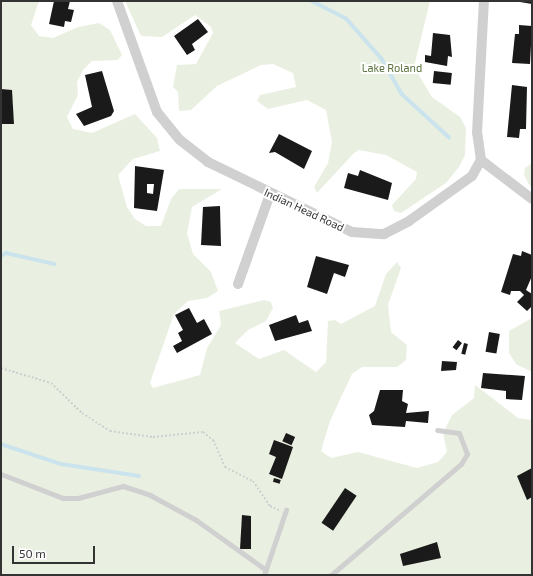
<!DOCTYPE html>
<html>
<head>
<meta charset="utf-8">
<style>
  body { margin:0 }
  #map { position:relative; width:533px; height:576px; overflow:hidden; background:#fff; font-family:"Exo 2",sans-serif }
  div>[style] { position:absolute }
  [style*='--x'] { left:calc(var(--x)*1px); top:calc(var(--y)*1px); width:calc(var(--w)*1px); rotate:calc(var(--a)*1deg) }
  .green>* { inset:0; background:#eaf0e1 }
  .stream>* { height:3.5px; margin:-1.75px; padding:0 1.75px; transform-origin:1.75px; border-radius:1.75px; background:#cbe3ed }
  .building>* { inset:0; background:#1a1a1a; transform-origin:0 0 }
  .path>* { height:2px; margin-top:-1px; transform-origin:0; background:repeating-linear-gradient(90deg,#d0d0d0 0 2px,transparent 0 4px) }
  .service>* { height:5px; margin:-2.5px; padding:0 2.5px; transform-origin:2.5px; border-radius:2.5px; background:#d0d0d0 }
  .minor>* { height:10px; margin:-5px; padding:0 5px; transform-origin:5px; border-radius:5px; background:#d0d0d0 }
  span { translate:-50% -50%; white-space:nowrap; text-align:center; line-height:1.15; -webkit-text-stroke:4px #fff; paint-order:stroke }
  .park-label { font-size:11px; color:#5b723d }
  .street-label { font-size:11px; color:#333 }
  .frame { position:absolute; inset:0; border:2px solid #333; pointer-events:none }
  .scale { position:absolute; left:12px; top:546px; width:83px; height:18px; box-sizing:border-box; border:2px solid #333; border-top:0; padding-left:5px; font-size:12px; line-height:14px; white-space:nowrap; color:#333; -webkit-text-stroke:3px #fff; paint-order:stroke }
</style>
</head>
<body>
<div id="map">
  <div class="green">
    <div style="clip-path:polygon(1px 1px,39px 1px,31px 25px,39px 36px,53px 38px,78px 27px,99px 23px,110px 30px,122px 55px,118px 60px,92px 61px,83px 70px,77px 82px,78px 95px,67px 117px,73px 129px,92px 133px,135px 114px,157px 138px,160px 151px,133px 159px,118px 175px,127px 207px,135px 219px,146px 226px,161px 226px,171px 199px,179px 189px,222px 189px,192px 207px,187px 233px,193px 254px,211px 272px,218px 291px,207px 298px,188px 301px,174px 314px,150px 383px,153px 388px,200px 375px,207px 348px,221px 325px,219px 311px,264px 300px,271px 302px,273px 308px,266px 321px,248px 330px,235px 343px,259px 359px,284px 350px,316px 372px,326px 362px,328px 321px,335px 320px,341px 324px,375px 306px,386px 274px,397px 262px,401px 268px,388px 305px,391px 332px,407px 345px,406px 360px,397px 367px,362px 367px,352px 374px,330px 421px,321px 451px,331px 458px,358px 452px,417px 468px,438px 462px,447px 452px,443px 433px,452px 415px,474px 398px,475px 385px,518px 418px,532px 420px,532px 575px,1px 575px)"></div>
    <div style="clip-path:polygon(125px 1px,430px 1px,414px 67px,432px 97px,460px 117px,466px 128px,465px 155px,459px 167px,446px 183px,401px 213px,394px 211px,392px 205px,416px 179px,417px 172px,386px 155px,359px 150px,354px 153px,317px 193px,314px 187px,328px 163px,332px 142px,326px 110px,307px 100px,268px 109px,257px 101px,260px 95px,296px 87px,293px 73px,273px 64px,261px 65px,217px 86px,191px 110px,179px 111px,178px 92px,173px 87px,177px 65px,196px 64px,213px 33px,211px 27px,195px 15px,162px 37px,141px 36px)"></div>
    <div style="clip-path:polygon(532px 163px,532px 190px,524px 175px,525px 168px)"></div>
    <div style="clip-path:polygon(532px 318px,532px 372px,516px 364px,509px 353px,509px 331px)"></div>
  </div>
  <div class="stream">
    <div style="--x:312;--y:1;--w:38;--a:27"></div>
    <div style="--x:346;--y:18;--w:55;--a:48.7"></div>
    <div style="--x:382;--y:59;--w:40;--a:60.3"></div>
    <div style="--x:402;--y:94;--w:64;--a:42.5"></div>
    <div style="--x:1;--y:256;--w:6;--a:-31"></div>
    <div style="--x:6;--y:253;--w:50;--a:12.7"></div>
    <div style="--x:1;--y:444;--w:63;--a:18.4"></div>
    <div style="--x:61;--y:464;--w:79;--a:8.7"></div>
  </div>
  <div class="building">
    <div style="clip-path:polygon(54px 1px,70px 1px,68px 9px,74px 10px,71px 22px,65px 21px,64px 27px,49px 24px)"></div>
    <div style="clip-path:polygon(532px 1px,532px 4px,520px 2px,520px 1px)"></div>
    <div style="clip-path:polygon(198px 19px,208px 32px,192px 44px,195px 50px,187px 55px,174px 36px)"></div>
    <div style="clip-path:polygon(519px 25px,532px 26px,530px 64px,512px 63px,515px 34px,519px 34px)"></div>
    <div style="clip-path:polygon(433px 33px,450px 35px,452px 57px,448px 56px,447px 66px,425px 62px,425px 55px,431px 56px)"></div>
    <div style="clip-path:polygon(102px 71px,114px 111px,111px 116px,84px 126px,76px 114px,92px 107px,85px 75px)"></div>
    <div style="left:434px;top:71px;width:18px;height:12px;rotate:6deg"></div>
    <div style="clip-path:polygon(512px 85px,527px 87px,526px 129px,520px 129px,519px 138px,507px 137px)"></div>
    <div style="clip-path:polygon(1px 89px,12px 90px,14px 124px,1px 124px)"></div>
    <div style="clip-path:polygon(279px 134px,312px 151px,304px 169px,275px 152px,269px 153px)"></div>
    <div style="clip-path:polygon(evenodd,135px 166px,164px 170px,157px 211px,134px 208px,135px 166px,147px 184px,154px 184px,153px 194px,147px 193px,147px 184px)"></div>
    <div style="clip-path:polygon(360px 170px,392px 183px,388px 200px,344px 188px,348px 173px,358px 176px)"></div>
    <div style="clip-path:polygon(220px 206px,221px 246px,201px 245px,203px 207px)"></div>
    <div style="clip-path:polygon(522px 251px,532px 255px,532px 276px,526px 290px,532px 294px,532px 306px,527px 311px,517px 302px,524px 295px,520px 291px,511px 291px,510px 295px,501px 292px,513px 254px,521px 256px)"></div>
    <div style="clip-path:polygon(316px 256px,349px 265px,345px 277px,334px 273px,327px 294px,307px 287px)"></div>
    <div style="clip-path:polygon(189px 308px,197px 323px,204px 319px,212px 334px,177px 353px,173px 346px,182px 341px,178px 333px,183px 330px,175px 315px)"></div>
    <div style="clip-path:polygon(296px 315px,299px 323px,308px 320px,312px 331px,275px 341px,269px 325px)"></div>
    <div style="left:489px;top:332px;width:11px;height:20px;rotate:10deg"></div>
    <div style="left:458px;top:340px;width:5px;height:9px;rotate:37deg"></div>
    <div style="left:464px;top:343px;width:4px;height:11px;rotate:14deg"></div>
    <div style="clip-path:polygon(442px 361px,457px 362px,456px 370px,441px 371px)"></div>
    <div style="clip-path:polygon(483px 373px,525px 376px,522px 400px,506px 399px,506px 391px,481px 388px)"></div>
    <div style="clip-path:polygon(380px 390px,403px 390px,402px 401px,408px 404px,406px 413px,429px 411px,428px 423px,406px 421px,405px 427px,372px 425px,369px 415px,374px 411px)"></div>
    <div style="left:286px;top:433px;width:10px;height:9px;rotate:24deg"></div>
    <div style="clip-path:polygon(274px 440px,293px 447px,282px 479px,269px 474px,276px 457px,269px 454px)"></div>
    <div style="clip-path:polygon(532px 468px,532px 497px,527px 500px,517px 476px)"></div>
    <div style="left:274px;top:478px;width:7px;height:4px;rotate:16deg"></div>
    <div style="left:345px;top:488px;width:14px;height:42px;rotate:34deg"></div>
    <div style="clip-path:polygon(242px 515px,251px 516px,251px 549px,240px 549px)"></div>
    <div style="clip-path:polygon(437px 542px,441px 558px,403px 566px,400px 554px)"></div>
  </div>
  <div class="path">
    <div style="--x:1;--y:368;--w:52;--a:16.7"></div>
    <div style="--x:51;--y:383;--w:43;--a:44.1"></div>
    <div style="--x:82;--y:413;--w:33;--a:33"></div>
    <div style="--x:110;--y:431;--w:43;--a:7.9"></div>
    <div style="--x:153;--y:437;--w:50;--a:-5.7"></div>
    <div style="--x:203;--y:432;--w:13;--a:39"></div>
    <div style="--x:213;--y:440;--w:30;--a:66"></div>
    <div style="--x:225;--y:467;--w:31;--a:27"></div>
    <div style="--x:253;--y:481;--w:30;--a:56"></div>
    <div style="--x:270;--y:506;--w:10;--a:24"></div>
  </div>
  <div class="service">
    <div style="--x:1;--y:474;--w:66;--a:21.2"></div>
    <div style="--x:63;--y:498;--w:15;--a:0"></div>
    <div style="--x:78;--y:498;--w:47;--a:-14.9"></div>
    <div style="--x:123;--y:486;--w:28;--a:18"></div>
    <div style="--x:150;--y:495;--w:52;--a:28.5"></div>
    <div style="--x:196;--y:520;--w:86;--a:35.5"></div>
    <div style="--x:264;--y:575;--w:69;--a:-71.3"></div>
    <div style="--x:331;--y:575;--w:171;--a:-40.5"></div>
    <div style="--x:461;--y:464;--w:12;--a:-59"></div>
    <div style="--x:467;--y:454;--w:22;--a:-111"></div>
    <div style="--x:459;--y:433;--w:22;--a:-172"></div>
  </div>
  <div class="minor">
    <div style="--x:117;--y:1;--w:118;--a:70.2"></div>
    <div style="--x:157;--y:112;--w:36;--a:51"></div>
    <div style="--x:180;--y:140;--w:36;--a:38"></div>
    <div style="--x:208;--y:162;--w:160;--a:25.9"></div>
    <div style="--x:352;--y:232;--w:32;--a:4"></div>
    <div style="--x:384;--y:234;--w:28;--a:-27"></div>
    <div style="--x:409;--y:221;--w:77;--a:-35.5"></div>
    <div style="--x:472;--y:176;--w:18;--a:-61"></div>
    <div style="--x:481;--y:160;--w:27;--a:-98"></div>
    <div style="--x:477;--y:133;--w:132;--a:-87"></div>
    <div style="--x:481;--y:160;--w:64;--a:37.4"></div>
    <div style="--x:238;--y:284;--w:96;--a:-70.4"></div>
  </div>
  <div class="park-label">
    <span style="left:392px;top:68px">Lake Roland</span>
  </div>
  <div class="street-label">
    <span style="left:304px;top:210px;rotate:25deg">Indian Head Road</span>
  </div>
  <div class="frame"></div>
  <div class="scale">50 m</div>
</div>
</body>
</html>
